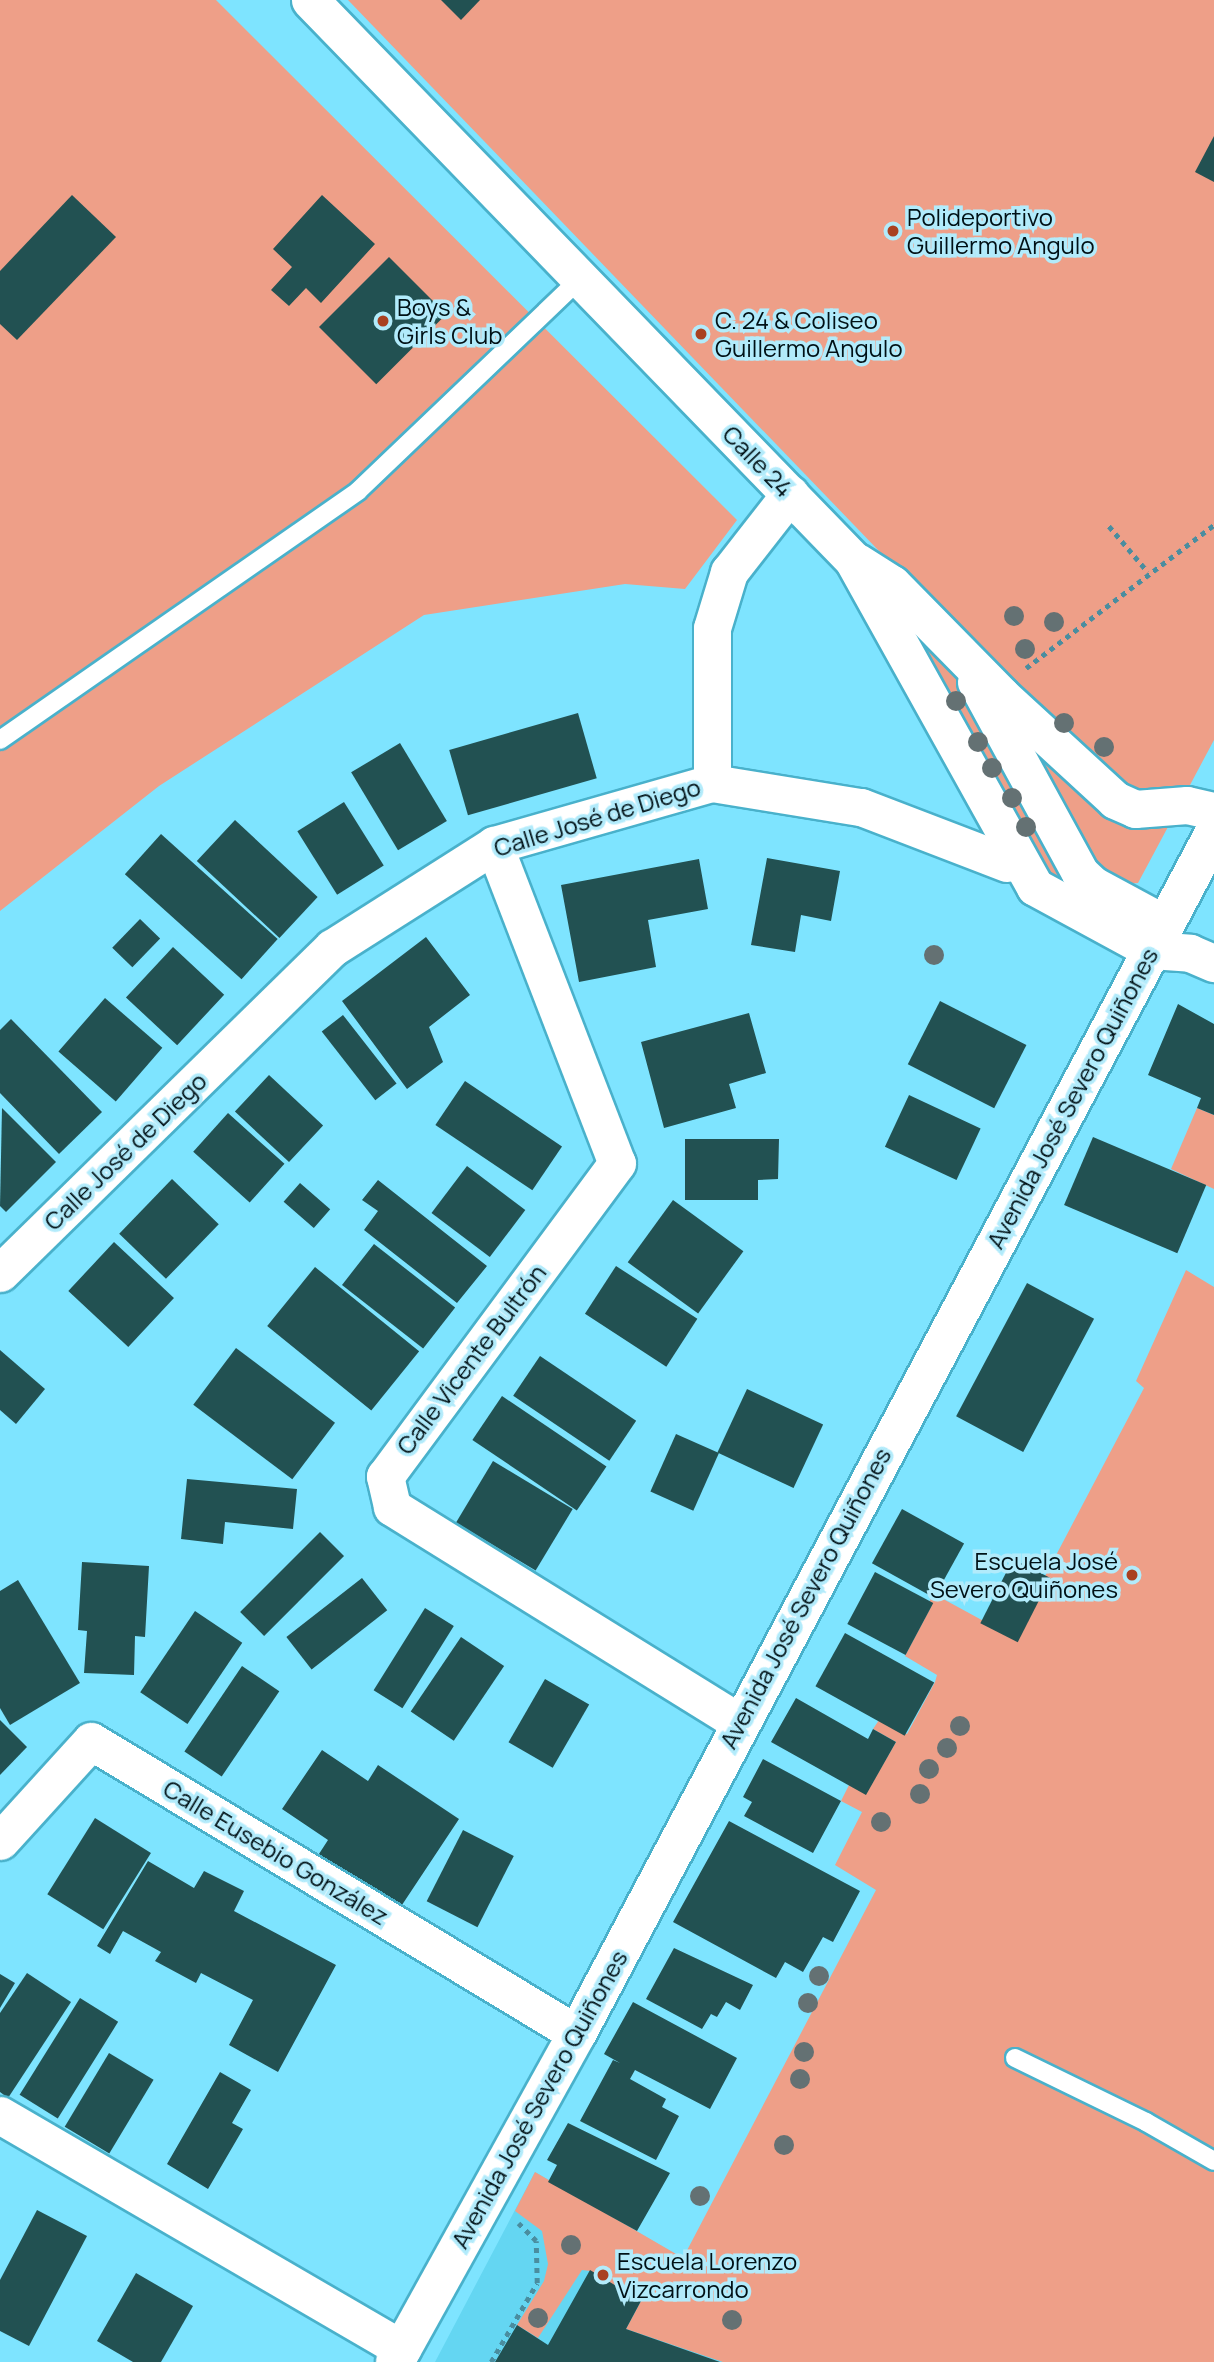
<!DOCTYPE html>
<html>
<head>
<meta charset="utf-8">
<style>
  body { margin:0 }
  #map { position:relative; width:1214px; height:2362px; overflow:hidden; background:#7ee4ff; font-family:Manrope,sans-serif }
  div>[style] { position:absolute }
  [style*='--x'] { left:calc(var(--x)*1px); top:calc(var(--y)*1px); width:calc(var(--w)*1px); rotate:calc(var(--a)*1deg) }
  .built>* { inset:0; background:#64d6f2 }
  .green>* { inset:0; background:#ee9f88 }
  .building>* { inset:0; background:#225152; transform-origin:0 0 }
  .path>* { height:4.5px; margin-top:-2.25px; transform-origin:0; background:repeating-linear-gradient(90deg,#4a8d9f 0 5px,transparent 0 10px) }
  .roads { filter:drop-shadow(2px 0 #49b1cb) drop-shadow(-2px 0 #49b1cb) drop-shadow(0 2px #49b1cb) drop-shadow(0 -2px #49b1cb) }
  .service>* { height:18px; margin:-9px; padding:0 9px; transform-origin:9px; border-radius:9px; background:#fff }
  .minor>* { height:37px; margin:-18.5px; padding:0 18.5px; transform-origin:18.5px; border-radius:18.5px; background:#fff }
  .tertiary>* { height:38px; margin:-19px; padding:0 19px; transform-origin:19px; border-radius:19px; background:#fff }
  .trees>* { width:20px; height:20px; margin:-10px; border-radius:50%; background:#647173 }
  .dots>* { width:19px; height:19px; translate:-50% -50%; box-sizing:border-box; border:4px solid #b2ebfb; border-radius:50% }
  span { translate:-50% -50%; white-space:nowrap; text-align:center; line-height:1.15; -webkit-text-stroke:7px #b2ebfb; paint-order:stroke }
  .poi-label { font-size:24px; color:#001116 }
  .left { translate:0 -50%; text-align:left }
  .right { translate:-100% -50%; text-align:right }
  .street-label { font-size:24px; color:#001116 }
</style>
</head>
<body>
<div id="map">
  <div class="built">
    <div style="clip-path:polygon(535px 2172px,689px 2262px,983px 2362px,435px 2362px)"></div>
  </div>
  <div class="green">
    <div style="clip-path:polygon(0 0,216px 0,737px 520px,685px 589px,625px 584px,424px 615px,159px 786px,0 911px)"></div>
    <div style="clip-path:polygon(348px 0,1214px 0,1214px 740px,1190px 785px,1179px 791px,1130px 795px,1039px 717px)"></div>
    <div style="clip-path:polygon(901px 615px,941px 653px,961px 684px,1063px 879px,1056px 887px)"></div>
    <div style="clip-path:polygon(1015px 730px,1142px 826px,1169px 825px,1138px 883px,1126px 884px,1088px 863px)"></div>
    <div style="clip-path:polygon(1197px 1108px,1214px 1115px,1214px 1189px,1171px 1169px)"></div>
    <div style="clip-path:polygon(1186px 1270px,1214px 1287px,1214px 2362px,723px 2362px,626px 2329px,641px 2301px,590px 2271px,582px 2270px,538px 2338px,517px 2325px,544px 2281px,548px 2264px,542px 2231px,515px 2211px,535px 2172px,683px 2258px,876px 1890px,835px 1865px,862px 1812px,841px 1801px,849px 1785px,866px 1794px,896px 1742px,873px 1729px,879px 1720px,907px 1734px,935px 1682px,937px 1675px,905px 1656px,932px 1605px,929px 1602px,934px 1594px,1013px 1637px,1144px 1388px,1136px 1381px)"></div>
  </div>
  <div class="building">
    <div style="clip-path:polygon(441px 0,480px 0,461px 20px)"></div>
    <div style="clip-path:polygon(1214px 136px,1214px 182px,1195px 172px)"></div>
    <div style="clip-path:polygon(72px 195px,116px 237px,17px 340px,0 324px,0 271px)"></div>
    <div style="clip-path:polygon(322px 195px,375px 244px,321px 303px,306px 288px,289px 306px,271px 290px,292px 267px,273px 249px)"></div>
    <div style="left:389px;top:257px;width:81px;height:99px;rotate:45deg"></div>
    <div style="left:578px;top:713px;width:68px;height:134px;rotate:74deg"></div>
    <div style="left:400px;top:743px;width:91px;height:57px;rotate:59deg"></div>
    <div style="left:344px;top:802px;width:75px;height:55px;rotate:58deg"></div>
    <div style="left:235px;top:820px;width:113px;height:56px;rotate:43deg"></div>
    <div style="left:161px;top:834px;width:157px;height:54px;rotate:42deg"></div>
    <div style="clip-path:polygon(767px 858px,840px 871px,831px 921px,801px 915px,795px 952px,751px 945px)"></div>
    <div style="clip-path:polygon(699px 859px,708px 909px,648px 920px,656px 967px,579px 982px,561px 885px)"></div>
    <div style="left:140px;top:919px;width:28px;height:40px;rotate:44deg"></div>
    <div style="clip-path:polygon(426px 937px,470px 995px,429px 1027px,443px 1062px,407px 1089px,342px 1001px)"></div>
    <div style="left:173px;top:947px;width:70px;height:69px;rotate:43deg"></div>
    <div style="left:105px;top:998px;width:76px;height:71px;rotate:41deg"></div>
    <div style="left:940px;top:1001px;width:97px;height:71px;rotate:27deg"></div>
    <div style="clip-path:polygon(1178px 1004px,1214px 1024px,1214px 1115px,1197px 1108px,1201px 1098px,1148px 1075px)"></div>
    <div style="clip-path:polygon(749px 1013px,766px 1073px,729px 1084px,736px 1108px,664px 1128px,641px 1042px)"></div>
    <div style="left:343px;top:1015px;width:87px;height:27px;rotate:52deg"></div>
    <div style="clip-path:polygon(11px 1019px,102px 1112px,59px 1154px,0 1093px,0 1030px)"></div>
    <div style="left:269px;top:1075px;width:74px;height:50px;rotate:43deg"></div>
    <div style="left:465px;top:1081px;width:117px;height:53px;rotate:34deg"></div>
    <div style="left:909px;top:1095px;width:79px;height:57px;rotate:25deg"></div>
    <div style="clip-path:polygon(2px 1108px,56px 1162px,6px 1212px,0 1206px)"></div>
    <div style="left:228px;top:1113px;width:76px;height:52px;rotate:42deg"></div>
    <div style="left:1093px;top:1137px;width:123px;height:74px;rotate:23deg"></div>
    <div style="clip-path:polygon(685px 1139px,779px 1139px,778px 1179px,758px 1180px,758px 1200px,685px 1200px)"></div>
    <div style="left:467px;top:1166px;width:73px;height:59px;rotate:37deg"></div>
    <div style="left:172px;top:1179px;width:65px;height:76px;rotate:44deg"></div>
    <div style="clip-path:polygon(378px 1180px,487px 1266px,457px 1303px,364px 1230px,378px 1211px,362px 1200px)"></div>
    <div style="left:300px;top:1183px;width:40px;height:25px;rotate:41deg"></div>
    <div style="left:673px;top:1200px;width:87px;height:77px;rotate:36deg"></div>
    <div style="left:114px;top:1242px;width:82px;height:67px;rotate:43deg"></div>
    <div style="left:374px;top:1244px;width:103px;height:52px;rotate:38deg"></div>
    <div style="left:616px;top:1266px;width:97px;height:57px;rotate:33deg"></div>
    <div style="left:315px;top:1267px;width:134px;height:76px;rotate:39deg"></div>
    <div style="left:1027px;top:1283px;width:76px;height:151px;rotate:28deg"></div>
    <div style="left:236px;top:1348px;width:124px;height:71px;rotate:37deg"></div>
    <div style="clip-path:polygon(0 1350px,45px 1389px,16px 1424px,0 1410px)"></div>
    <div style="left:540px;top:1356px;width:116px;height:48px;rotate:34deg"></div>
    <div style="left:747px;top:1389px;width:84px;height:70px;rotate:25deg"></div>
    <div style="left:502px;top:1396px;width:126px;height:53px;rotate:34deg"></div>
    <div style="left:676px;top:1434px;width:47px;height:63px;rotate:24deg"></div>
    <div style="left:493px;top:1461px;width:93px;height:72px;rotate:31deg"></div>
    <div style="clip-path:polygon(187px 1479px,297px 1489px,293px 1529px,225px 1522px,223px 1544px,181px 1539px)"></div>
    <div style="left:902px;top:1509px;width:71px;height:62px;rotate:29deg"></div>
    <div style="left:320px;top:1532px;width:34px;height:113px;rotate:45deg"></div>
    <div style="left:1013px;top:1559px;width:42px;height:72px;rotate:27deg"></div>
    <div style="clip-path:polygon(82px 1562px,149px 1566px,145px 1637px,135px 1636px,134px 1675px,84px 1673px,87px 1631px,78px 1630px)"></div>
    <div style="left:875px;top:1572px;width:66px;height:59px;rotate:28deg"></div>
    <div style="left:362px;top:1578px;width:41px;height:96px;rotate:52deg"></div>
    <div style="clip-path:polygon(18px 1580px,80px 1683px,10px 1725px,0 1708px,0 1591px)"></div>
    <div style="left:425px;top:1608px;width:34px;height:97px;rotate:32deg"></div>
    <div style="left:195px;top:1611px;width:57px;height:98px;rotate:34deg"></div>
    <div style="left:845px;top:1633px;width:102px;height:61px;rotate:29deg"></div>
    <div style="left:461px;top:1637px;width:52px;height:90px;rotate:34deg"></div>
    <div style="left:242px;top:1666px;width:45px;height:103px;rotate:34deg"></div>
    <div style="left:545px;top:1679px;width:51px;height:73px;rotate:30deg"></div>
    <div style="clip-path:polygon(796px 1698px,868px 1739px,873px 1729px,896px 1742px,866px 1795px,771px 1742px)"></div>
    <div style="clip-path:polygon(0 1720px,27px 1747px,0 1775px)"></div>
    <div style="clip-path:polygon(322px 1750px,368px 1781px,378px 1765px,459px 1819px,398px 1911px,317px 1857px,328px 1840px,282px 1809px)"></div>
    <div style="clip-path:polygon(763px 1759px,841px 1801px,813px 1853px,744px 1816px,752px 1802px,743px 1797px)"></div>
    <div style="left:95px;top:1818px;width:66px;height:90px;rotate:32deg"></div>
    <div style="clip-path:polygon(729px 1821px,860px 1891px,833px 1942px,823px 1937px,803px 1972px,785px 1962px,776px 1978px,673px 1922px)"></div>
    <div style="left:463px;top:1830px;width:57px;height:80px;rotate:27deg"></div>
    <div style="clip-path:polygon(148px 1861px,194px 1888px,204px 1871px,244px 1891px,234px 1911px,336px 1965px,278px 2072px,229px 2045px,253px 2000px,201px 1973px,196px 1983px,155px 1961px,161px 1952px,123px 1931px,110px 1954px,97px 1946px)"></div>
    <div style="clip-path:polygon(674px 1948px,753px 1985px,740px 2010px,726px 2002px,717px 2017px,711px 2014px,702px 2029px,646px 1999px)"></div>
    <div style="clip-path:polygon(27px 1973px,71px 2002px,8px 2098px,0 2092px,0 2013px)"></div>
    <div style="clip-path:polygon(0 1974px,15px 1983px,0 2008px)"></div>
    <div style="left:80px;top:1998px;width:45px;height:114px;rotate:32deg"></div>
    <div style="clip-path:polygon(633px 2002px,737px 2058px,710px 2109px,635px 2070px,630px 2079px,666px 2099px,662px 2107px,679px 2116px,656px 2160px,580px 2121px,613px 2060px,620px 2063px,604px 2054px)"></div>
    <div style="left:109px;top:2053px;width:52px;height:86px;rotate:31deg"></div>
    <div style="clip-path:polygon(220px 2072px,251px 2090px,232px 2123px,243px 2129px,208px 2189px,167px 2164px)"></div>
    <div style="clip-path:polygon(568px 2123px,670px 2173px,637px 2231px,548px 2182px,557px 2165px,547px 2160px)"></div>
    <div style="clip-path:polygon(37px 2210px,87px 2236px,29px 2346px,0 2331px,0 2280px)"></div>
    <div style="clip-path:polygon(590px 2270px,641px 2301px,626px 2329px,720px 2362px,495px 2362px,517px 2325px,548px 2345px)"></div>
    <div style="clip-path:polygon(136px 2273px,193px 2306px,161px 2362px,133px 2362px,97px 2341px)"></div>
  </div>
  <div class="path">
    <div style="--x:1109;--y:526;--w:60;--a:49.7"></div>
    <div style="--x:1026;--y:668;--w:236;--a:-37.3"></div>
    <div style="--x:491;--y:2362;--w:91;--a:-59.8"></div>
    <div style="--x:537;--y:2283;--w:42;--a:-91.4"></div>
    <div style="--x:536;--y:2241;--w:25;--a:-135"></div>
  </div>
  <div class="roads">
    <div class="service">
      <div style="--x:0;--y:740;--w:436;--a:-34.8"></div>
      <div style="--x:358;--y:491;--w:310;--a:-43.7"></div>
      <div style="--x:1015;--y:2058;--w:146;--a:26"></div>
      <div style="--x:1146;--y:2122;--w:78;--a:29.8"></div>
    </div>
    <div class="minor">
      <div style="--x:310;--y:0;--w:780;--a:45.88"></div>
      <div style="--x:853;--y:560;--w:374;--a:60.9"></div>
      <div style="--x:1035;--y:887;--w:132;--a:28.5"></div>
      <div style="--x:1151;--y:950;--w:39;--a:4"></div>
      <div style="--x:1190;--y:953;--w:26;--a:23"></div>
      <div style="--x:857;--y:562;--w:41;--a:32.2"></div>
      <div style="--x:892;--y:584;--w:156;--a:45.5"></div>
      <div style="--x:1001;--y:695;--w:155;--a:42.6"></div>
      <div style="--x:1115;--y:800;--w:22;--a:24"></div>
      <div style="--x:1135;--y:809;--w:52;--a:-4.4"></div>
      <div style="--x:1187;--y:805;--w:28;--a:13"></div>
      <div style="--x:976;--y:682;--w:217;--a:61.4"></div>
      <div style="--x:1080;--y:873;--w:18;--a:43"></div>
      <div style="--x:1093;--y:885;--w:82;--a:28.4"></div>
      <div style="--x:712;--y:783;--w:155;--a:-90"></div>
      <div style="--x:712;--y:628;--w:59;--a:-73.1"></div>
      <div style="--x:729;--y:572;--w:99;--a:-52"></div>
      <div style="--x:494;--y:845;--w:341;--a:68.9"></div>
      <div style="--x:617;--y:1163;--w:390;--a:126.5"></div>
      <div style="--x:385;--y:1476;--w:32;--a:77"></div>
      <div style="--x:392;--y:1507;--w:408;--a:31.8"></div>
      <div style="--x:0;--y:1273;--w:465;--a:-44.4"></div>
      <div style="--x:332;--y:948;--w:192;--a:-32.4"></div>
      <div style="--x:494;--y:845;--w:227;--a:-15.9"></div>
      <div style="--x:712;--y:783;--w:151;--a:9.2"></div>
      <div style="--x:861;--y:807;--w:156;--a:21"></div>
      <div style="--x:0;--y:1841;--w:135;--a:-47.7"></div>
      <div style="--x:91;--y:1741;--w:567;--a:31.08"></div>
      <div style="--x:0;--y:2115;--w:465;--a:30.2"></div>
    </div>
    <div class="tertiary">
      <div style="--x:395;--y:2362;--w:375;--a:-61"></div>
      <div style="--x:577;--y:2034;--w:1359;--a:-62.06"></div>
    </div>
  </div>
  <div class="trees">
    <div style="left:1014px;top:616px"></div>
    <div style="left:1054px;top:622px"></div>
    <div style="left:1025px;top:649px"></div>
    <div style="left:956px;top:701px"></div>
    <div style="left:1064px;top:723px"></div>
    <div style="left:978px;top:742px"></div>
    <div style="left:1104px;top:747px"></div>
    <div style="left:992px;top:768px"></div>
    <div style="left:1012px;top:798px"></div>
    <div style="left:1026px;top:827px"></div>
    <div style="left:934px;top:955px"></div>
    <div style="left:960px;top:1726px"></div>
    <div style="left:947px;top:1748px"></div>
    <div style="left:929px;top:1769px"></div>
    <div style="left:920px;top:1794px"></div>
    <div style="left:881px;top:1822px"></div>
    <div style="left:819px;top:1976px"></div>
    <div style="left:808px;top:2003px"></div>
    <div style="left:804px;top:2052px"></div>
    <div style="left:800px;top:2079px"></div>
    <div style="left:784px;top:2145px"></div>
    <div style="left:700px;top:2196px"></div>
    <div style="left:571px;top:2245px"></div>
    <div style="left:538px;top:2318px"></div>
    <div style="left:732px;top:2320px"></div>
  </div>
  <div class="dots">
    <div style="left:893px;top:231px;background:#a94121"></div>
    <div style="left:383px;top:321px;background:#a94121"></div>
    <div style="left:701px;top:334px;background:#a94121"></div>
    <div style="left:1132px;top:1575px;background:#a94121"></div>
    <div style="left:603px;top:2275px;background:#a94121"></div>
  </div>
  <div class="poi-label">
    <span class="left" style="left:907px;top:231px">Polideportivo<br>Guillermo Angulo</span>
    <span class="left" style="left:397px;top:321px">Boys &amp;<br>Girls Club</span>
    <span class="left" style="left:715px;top:334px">C. 24 &amp; Coliseo<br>Guillermo Angulo</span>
    <span class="right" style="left:1118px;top:1575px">Escuela José<br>Severo Quiñones</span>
    <span class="left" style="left:617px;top:2275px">Escuela Lorenzo<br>Vizcarrondo</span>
  </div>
  <div class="street-label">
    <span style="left:758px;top:461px;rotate:46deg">Calle 24</span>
    <span style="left:597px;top:817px;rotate:-17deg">Calle José de Diego</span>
    <span style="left:1072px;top:1098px;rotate:-62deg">Avenida José Severo Quiñones</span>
    <span style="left:125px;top:1151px;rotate:-44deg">Calle José de Diego</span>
    <span style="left:471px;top:1359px;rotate:-53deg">Calle Vicente Bultrón</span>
    <span style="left:805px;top:1598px;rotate:-62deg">Avenida José Severo Quiñones</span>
    <span style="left:276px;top:1852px;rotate:31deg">Calle Eusebio González</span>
    <span style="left:539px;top:2099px;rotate:-61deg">Avenida José Severo Quiñones</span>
  </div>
</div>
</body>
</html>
